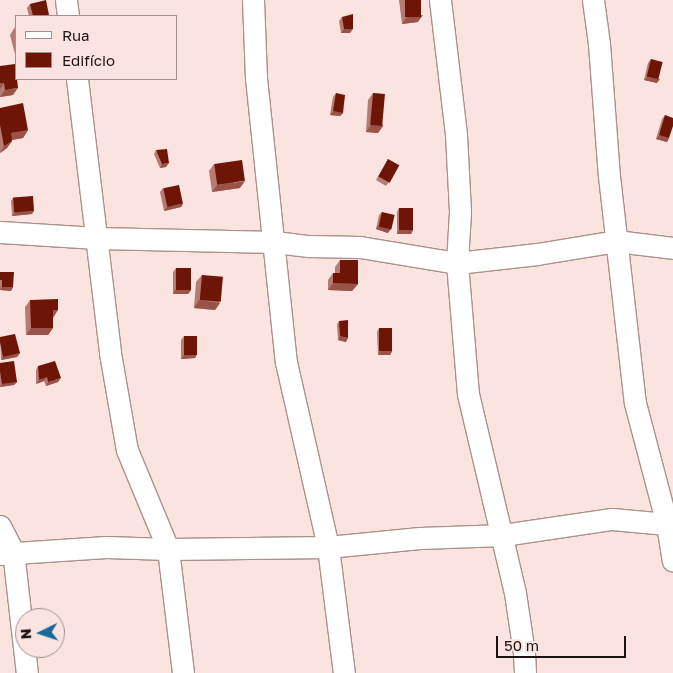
<!DOCTYPE html>
<html>
<head>
<meta charset="utf-8">
<style>
  body { margin:0 }
  #map { position:relative; width:673px; height:673px; overflow:hidden; background:#fbe4df; font-family:"Golos Text",sans-serif }
  div>[style] { position:absolute }
  [style*='--x'] { left:calc(var(--x)*1px); top:calc(var(--y)*1px); width:calc(var(--w)*1px); rotate:calc(var(--a)*1deg) }
  .roads { filter:drop-shadow(1px 0 #ab918b) drop-shadow(-1px 0 #ab918b) drop-shadow(0 1px #ab918b) drop-shadow(0 -1px #ab918b) }
  .street>* { height:21px; margin:-10.5px; padding:0 10.5px; transform-origin:10.5px; border-radius:10.5px; background:#fff }
  .wall>* { inset:0; background:#b57c74 }
  .shaded-wall>* { inset:0; background:#995348 }
  .building>* { inset:0; background:#6f1508; transform-origin:0 0 }
  span { translate:-50% -50%; white-space:nowrap; text-align:center; line-height:1.15; -webkit-text-stroke:5px #fbe4df; paint-order:stroke }
  .legend { position:absolute; left:15px; top:15px; width:162px; height:65px; box-sizing:border-box; background:#fbe4df; border:1px solid #a2908d; margin:0; padding:6px 9px; list-style:none; font-size:15px; color:#1d1311 }
  .legend li { display:flex; align-items:center; gap:10px; height:25px }
  .legend b { width:25px; border:1px solid #a2908d }
  .north { position:absolute; left:15px; top:608px; width:50px; height:50px; box-sizing:border-box; background:#fbe4df; border:1px solid #a2908d; border-radius:50%; rotate:266deg; font-size:14px; font-weight:700; line-height:20px; text-align:center; color:#1d1311 }
  .north::after { content:''; display:block; margin:auto; width:18px; height:22px; background:#186a9b; clip-path:polygon(50% 0,100% 100%,50% 72%,0 100%) }
  .scale { position:absolute; left:496px; top:636px; width:130px; height:22px; box-sizing:border-box; border:2px solid #1d1311; border-top:0; padding-left:6px; font-size:15px; line-height:18px; white-space:nowrap; color:#1d1311; -webkit-text-stroke:4px #fbe4df; paint-order:stroke }
</style>
</head>
<body>
<div id="map">
  <div class="roads">
    <div class="street">
      <div style="--x:66;--y:0;--w:16;--a:83"></div>
      <div style="--x:253;--y:0;--w:78;--a:87.8"></div>
      <div style="--x:256;--y:78;--w:286;--a:84"></div>
      <div style="--x:286;--y:362;--w:190;--a:77.2"></div>
      <div style="--x:328;--y:547;--w:127;--a:82.8"></div>
      <div style="--x:440;--y:0;--w:136;--a:83.2"></div>
      <div style="--x:456;--y:135;--w:77;--a:87"></div>
      <div style="--x:460;--y:212;--w:51;--a:93.4"></div>
      <div style="--x:457;--y:263;--w:131;--a:85.2"></div>
      <div style="--x:468;--y:394;--w:204;--a:76.7"></div>
      <div style="--x:515;--y:593;--w:61;--a:81.5"></div>
      <div style="--x:524;--y:653;--w:20;--a:87"></div>
      <div style="--x:593;--y:0;--w:44;--a:82.2"></div>
      <div style="--x:599;--y:44;--w:132;--a:85.7"></div>
      <div style="--x:609;--y:176;--w:228;--a:83.5"></div>
      <div style="--x:635;--y:403;--w:125;--a:75.2"></div>
      <div style="--x:667;--y:524;--w:37;--a:81"></div>
      <div style="--x:77;--y:79;--w:276;--a:83.1"></div>
      <div style="--x:110;--y:353;--w:98;--a:80.1"></div>
      <div style="--x:127;--y:450;--w:107;--a:67.5"></div>
      <div style="--x:168;--y:549;--w:125;--a:83.1"></div>
      <div style="--x:0;--y:232;--w:97;--a:3.5"></div>
      <div style="--x:97;--y:238;--w:178;--a:1.3"></div>
      <div style="--x:275;--y:242;--w:34;--a:7"></div>
      <div style="--x:309;--y:246;--w:51;--a:1.1"></div>
      <div style="--x:360;--y:247;--w:98;--a:9.4"></div>
      <div style="--x:457;--y:263;--w:81;--a:-6.4"></div>
      <div style="--x:537;--y:254;--w:80;--a:-9.3"></div>
      <div style="--x:616;--y:241;--w:57;--a:7"></div>
      <div style="--x:0;--y:526;--w:28;--a:63"></div>
      <div style="--x:13;--y:551;--w:123;--a:83.5"></div>
      <div style="--x:0;--y:554;--w:106;--a:-3.8"></div>
      <div style="--x:106;--y:547;--w:62;--a:1.8"></div>
      <div style="--x:168;--y:549;--w:160;--a:-0.7"></div>
      <div style="--x:328;--y:547;--w:92;--a:-5.6"></div>
      <div style="--x:420;--y:538;--w:83;--a:-2.1"></div>
      <div style="--x:503;--y:535;--w:110;--a:-8.4"></div>
      <div style="--x:612;--y:519;--w:55;--a:5.2"></div>
      <div style="--x:667;--y:524;--w:6;--a:-18"></div>
    </div>
  </div>
  <div class="wall">
    <div style="clip-path:polygon(399px 0,421px 0,418px 22px,402px 24px)"></div>
    <div style="clip-path:polygon(30px 4px,49px 15px,49px 16px,29px 16px,27px 8px)"></div>
    <div style="clip-path:polygon(342px 17px,350px 33px,341px 33px,339px 21px)"></div>
    <div style="clip-path:polygon(15px 27px,16px 27px,16px 58px,10px 35px)"></div>
    <div style="clip-path:polygon(651px 59px,657px 83px,644px 80px,648px 63px)"></div>
    <div style="clip-path:polygon(0 66px,13px 95px,0 97px)"></div>
    <div style="clip-path:polygon(336px 93px,343px 113px,340px 116px,330px 115px,333px 97px)"></div>
    <div style="clip-path:polygon(373px 93px,383px 126px,378px 133px,366px 132px,368px 100px)"></div>
    <div style="clip-path:polygon(0 108px,28px 130px,23px 138px,12px 140px,12px 141px,7px 148px,0 153px)"></div>
    <div style="clip-path:polygon(665px 115px,669px 138px,667px 142px,656px 139px,662px 119px)"></div>
    <div style="clip-path:polygon(156px 150px,166px 167px,160px 168px,154px 154px)"></div>
    <div style="clip-path:polygon(388px 159px,389px 182px,386px 186px,376px 180px)"></div>
    <div style="clip-path:polygon(214px 164px,240px 188px,212px 192px,209px 171px)"></div>
    <div style="clip-path:polygon(163px 188px,183px 204px,181px 207px,164px 211px,160px 192px)"></div>
    <div style="clip-path:polygon(13px 198px,32px 214px,12px 216px,11px 201px)"></div>
    <div style="clip-path:polygon(399px 208px,413px 230px,411px 234px,397px 234px,397px 212px)"></div>
    <div style="clip-path:polygon(382px 212px,388px 233px,376px 229px,379px 215px)"></div>
    <div style="clip-path:polygon(340px 260px,358px 284px,352px 291px,328px 290px,328px 280px,333px 273px,335px 273px,335px 267px)"></div>
    <div style="clip-path:polygon(176px 268px,191px 290px,188px 294px,173px 294px,173px 272px)"></div>
    <div style="clip-path:polygon(0 272px,13px 287px,11px 291px,0 290px)"></div>
    <div style="clip-path:polygon(202px 275px,220px 303px,215px 310px,194px 308px,196px 282px)"></div>
    <div style="clip-path:polygon(30px 300px,53px 318px,53px 328px,48px 335px,26px 335px,25px 307px)"></div>
    <div style="clip-path:polygon(339px 321px,346px 342px,338px 340px,337px 324px)"></div>
    <div style="clip-path:polygon(379px 328px,392px 351px,390px 355px,378px 355px,377px 332px)"></div>
    <div style="clip-path:polygon(184px 336px,197px 354px,195px 358px,181px 359px,181px 340px)"></div>
    <div style="clip-path:polygon(0 337px,20px 353px,17px 357px,1px 360px)"></div>
    <div style="clip-path:polygon(0 363px,17px 382px,14px 385px,0 387px)"></div>
    <div style="clip-path:polygon(38px 366px,58px 382px,46px 386px,44px 381px,36px 384px,36px 370px)"></div>
  </div>
  <div class="shaded-wall">
    <div style="clip-path:polygon(423px 15px,418px 22px,402px 24px,407px 17px)"></div>
    <div style="clip-path:polygon(344px 29px,353px 29px,350px 33px,341px 33px)"></div>
    <div style="clip-path:polygon(647px 77px,660px 79px,657px 83px,644px 80px)"></div>
    <div style="clip-path:polygon(0 83px,4px 83px,0 89px)"></div>
    <div style="clip-path:polygon(18px 88px,13px 95px,0 97px,5px 90px)"></div>
    <div style="clip-path:polygon(333px 111px,343px 113px,340px 116px,330px 115px)"></div>
    <div style="clip-path:polygon(371px 125px,383px 126px,378px 133px,366px 132px)"></div>
    <div style="clip-path:polygon(28px 130px,23px 138px,6px 141px,11px 133px)"></div>
    <div style="clip-path:polygon(659px 135px,669px 138px,667px 142px,656px 139px)"></div>
    <div style="clip-path:polygon(12px 141px,7px 148px,0 153px,4px 146px)"></div>
    <div style="clip-path:polygon(169px 163px,166px 167px,160px 168px,162px 164px)"></div>
    <div style="clip-path:polygon(245px 181px,240px 188px,212px 192px,217px 185px)"></div>
    <div style="clip-path:polygon(183px 204px,181px 207px,164px 211px,167px 207px)"></div>
    <div style="clip-path:polygon(34px 211px,32px 214px,12px 216px,15px 212px)"></div>
    <div style="clip-path:polygon(378px 226px,391px 229px,388px 233px,376px 229px)"></div>
    <div style="clip-path:polygon(399px 230px,413px 230px,411px 234px,397px 234px)"></div>
    <div style="clip-path:polygon(333px 283px,358px 284px,352px 291px,328px 290px)"></div>
    <div style="clip-path:polygon(2px 287px,13px 287px,11px 291px,0 290px)"></div>
    <div style="clip-path:polygon(175px 290px,191px 290px,188px 294px,173px 294px)"></div>
    <div style="clip-path:polygon(199px 300px,220px 303px,215px 310px,194px 308px)"></div>
    <div style="clip-path:polygon(53px 310px,58px 310px,53px 318px,47px 318px)"></div>
    <div style="clip-path:polygon(31px 328px,53px 328px,48px 335px,26px 335px)"></div>
    <div style="clip-path:polygon(340px 336px,348px 338px,346px 342px,338px 340px)"></div>
    <div style="clip-path:polygon(380px 351px,392px 351px,390px 355px,378px 355px)"></div>
    <div style="clip-path:polygon(20px 353px,17px 357px,1px 360px,3px 357px)"></div>
    <div style="clip-path:polygon(197px 354px,195px 358px,181px 359px,184px 355px)"></div>
    <div style="clip-path:polygon(47px 377px,44px 381px,36px 384px,39px 380px)"></div>
    <div style="clip-path:polygon(61px 378px,58px 382px,46px 386px,48px 382px)"></div>
    <div style="clip-path:polygon(17px 382px,14px 385px,0 387px,2px 384px)"></div>
  </div>
  <div class="building">
    <div style="clip-path:polygon(46px 0,49px 15px,43px 15px,43px 16px,33px 16px,30px 4px)"></div>
    <div style="left:405px;top:0;width:16px;height:17px"></div>
    <div style="clip-path:polygon(353px 14px,353px 29px,344px 29px,342px 17px)"></div>
    <div style="left:651px;top:59px;width:12px;height:18px;rotate:14deg"></div>
    <div style="clip-path:polygon(15px 64px,16px 79px,17px 79px,18px 88px,5px 90px,4px 83px,0 83px,0 66px)"></div>
    <div style="clip-path:polygon(336px 93px,345px 95px,343px 113px,333px 111px)"></div>
    <div style="left:373px;top:93px;width:12px;height:32px;rotate:5deg"></div>
    <div style="clip-path:polygon(23px 103px,28px 130px,11px 133px,12px 141px,4px 146px,0 125px,0 108px)"></div>
    <div style="clip-path:polygon(665px 115px,673px 118px,673px 126px,669px 138px,659px 135px)"></div>
    <div style="clip-path:polygon(167px 149px,169px 163px,162px 164px,156px 150px)"></div>
    <div style="left:388px;top:159px;width:13px;height:20px;rotate:29deg"></div>
    <div style="left:242px;top:160px;width:21px;height:28px;rotate:82deg"></div>
    <div style="left:179px;top:185px;width:19px;height:16px;rotate:78deg"></div>
    <div style="left:33px;top:196px;width:15px;height:20px;rotate:86deg"></div>
    <div style="left:399px;top:208px;width:14px;height:22px"></div>
    <div style="left:382px;top:212px;width:13px;height:15px;rotate:13deg"></div>
    <div style="clip-path:polygon(340px 260px,358px 260px,358px 284px,333px 283px,333px 273px,340px 273px)"></div>
    <div style="left:176px;top:268px;width:15px;height:22px"></div>
    <div style="clip-path:polygon(0 272px,14px 272px,13px 287px,2px 287px,2px 280px,0 280px)"></div>
    <div style="left:202px;top:275px;width:21px;height:25px;rotate:5deg"></div>
    <div style="clip-path:polygon(58px 299px,58px 310px,53px 310px,53px 328px,31px 328px,30px 300px)"></div>
    <div style="clip-path:polygon(348px 320px,348px 338px,340px 336px,339px 321px)"></div>
    <div style="left:379px;top:328px;width:13px;height:23px"></div>
    <div style="clip-path:polygon(15px 334px,20px 353px,3px 357px,0 342px,0 337px)"></div>
    <div style="left:184px;top:336px;width:13px;height:19px"></div>
    <div style="clip-path:polygon(14px 361px,17px 382px,2px 384px,0 371px,0 363px)"></div>
    <div style="clip-path:polygon(55px 361px,61px 378px,48px 382px,47px 377px,39px 380px,38px 366px)"></div>
  </div>
  <ul class="legend">
  <li><b style="height:6px;background:#fff"></b>Rua</li>
  <li><b style="height:14px;background:#6f1508"></b>Edifício</li>
  </ul>
  <div class="north">N</div>
  <div class="scale">50 m</div>
</div>
</body>
</html>
